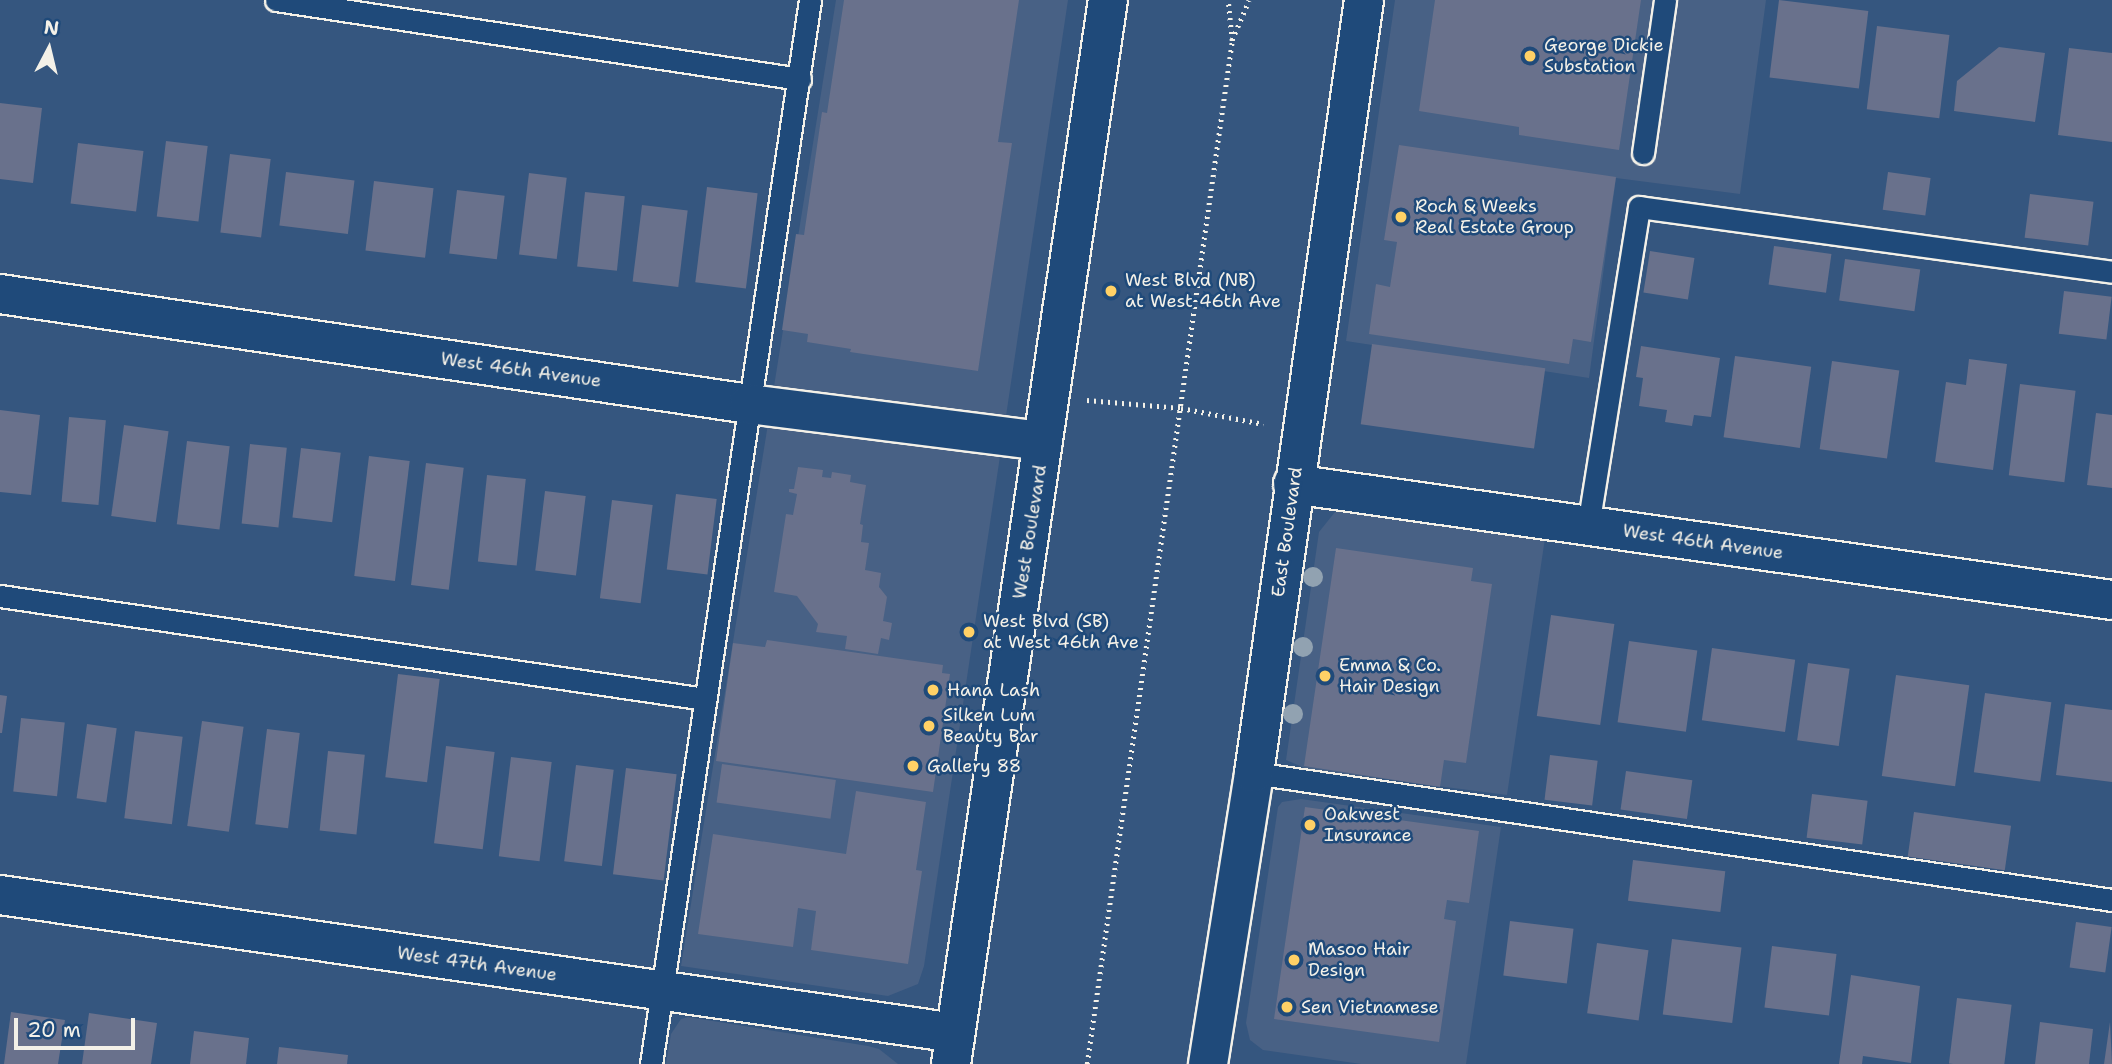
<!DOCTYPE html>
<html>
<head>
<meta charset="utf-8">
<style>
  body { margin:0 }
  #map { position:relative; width:2112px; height:1064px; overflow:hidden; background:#35567f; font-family:"Shantell Sans",sans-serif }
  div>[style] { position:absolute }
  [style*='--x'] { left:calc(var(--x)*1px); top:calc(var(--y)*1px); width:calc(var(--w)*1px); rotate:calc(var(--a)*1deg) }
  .built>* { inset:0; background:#486185 }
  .building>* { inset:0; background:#69718c; transform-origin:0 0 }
  .path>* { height:4.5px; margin-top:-2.25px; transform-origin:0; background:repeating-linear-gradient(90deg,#f4f1e8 0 2px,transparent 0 7px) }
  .roads { filter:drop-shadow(2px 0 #f4f1e8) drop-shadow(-2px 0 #f4f1e8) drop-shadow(0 2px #f4f1e8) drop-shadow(0 -2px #f4f1e8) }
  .lane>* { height:21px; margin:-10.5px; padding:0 10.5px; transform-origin:10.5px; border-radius:10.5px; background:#1f4a7a }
  .street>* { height:38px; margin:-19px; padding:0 19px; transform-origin:19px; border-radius:19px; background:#1f4a7a }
  .secondary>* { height:38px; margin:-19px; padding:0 19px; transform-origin:19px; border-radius:19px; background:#1f4a7a }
  .trees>* { width:20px; height:20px; margin:-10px; border-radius:50%; background:#91a2b1 }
  .dots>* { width:19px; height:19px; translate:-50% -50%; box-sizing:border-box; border:4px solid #1f4a7a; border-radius:50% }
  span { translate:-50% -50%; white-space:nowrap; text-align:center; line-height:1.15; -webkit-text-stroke:5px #1f4a7a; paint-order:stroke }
  .poi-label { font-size:18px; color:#f4f1e8 }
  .left { translate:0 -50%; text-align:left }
  .street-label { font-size:18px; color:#f4f1e8 }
  .north { position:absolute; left:14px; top:14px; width:70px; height:70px; -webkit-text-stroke:5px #1f4a7a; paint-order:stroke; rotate:7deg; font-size:19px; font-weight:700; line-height:28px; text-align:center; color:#f4f1e8 }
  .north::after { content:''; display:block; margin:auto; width:24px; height:32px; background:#f4f1e8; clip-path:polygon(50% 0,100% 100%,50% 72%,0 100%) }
  .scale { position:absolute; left:14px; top:1018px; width:121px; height:32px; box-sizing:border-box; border:4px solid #f4f1e8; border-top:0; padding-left:9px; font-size:21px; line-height:24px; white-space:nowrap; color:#f4f1e8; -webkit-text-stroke:5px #1f4a7a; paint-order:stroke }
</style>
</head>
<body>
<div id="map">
  <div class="built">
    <div style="clip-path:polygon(836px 0,1068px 0,924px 966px,918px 984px,888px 996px,681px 966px)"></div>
    <div style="clip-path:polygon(1395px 0,1766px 0,1740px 194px,1616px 178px,1589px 378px,1346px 341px)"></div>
    <div style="clip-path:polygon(1348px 508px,1545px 538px,1507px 795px,1307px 769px,1286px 760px,1319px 532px,1335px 512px)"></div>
    <div style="clip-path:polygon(1301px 799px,1501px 827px,1466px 1064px,1361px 1064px,1263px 1050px,1250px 1040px,1246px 1023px,1278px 807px,1282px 802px)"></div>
    <div style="clip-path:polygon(688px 1017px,868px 1046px,879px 1049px,898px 1064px,666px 1064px,671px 1034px,681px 1019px)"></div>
  </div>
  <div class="building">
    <div style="clip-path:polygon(844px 0,1019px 0,998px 142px,1012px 143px,978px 371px,850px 352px,851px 349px,807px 342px,808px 334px,782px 330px,796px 234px,804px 235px,822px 112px,827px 113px)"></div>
    <div style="clip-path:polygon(1435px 0,1641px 0,1619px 150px,1519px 135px,1519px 127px,1419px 111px)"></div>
    <div style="left:1779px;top:0;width:90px;height:78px;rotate:7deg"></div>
    <div style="left:1877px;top:26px;width:73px;height:84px;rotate:7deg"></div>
    <div style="clip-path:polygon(1999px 47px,2045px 53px,2035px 122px,1954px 111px,1957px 81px)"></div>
    <div style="clip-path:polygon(2069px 48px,2112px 53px,2112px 142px,2058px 135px)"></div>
    <div style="clip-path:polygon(0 103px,42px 108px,33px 183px,0 179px)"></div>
    <div style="left:166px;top:141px;width:42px;height:76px;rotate:7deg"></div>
    <div style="left:78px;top:143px;width:66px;height:61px;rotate:7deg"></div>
    <div style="clip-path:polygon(1399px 145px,1616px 177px,1591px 342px,1573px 339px,1569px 364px,1369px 334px,1376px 284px,1390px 287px,1397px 242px,1384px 240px)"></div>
    <div style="left:230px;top:154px;width:41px;height:79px;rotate:7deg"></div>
    <div style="left:286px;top:172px;width:69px;height:54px;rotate:7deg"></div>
    <div style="left:1888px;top:172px;width:43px;height:38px;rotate:8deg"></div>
    <div style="left:529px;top:173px;width:38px;height:82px;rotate:7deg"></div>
    <div style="left:374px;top:181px;width:60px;height:70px;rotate:7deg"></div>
    <div style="left:707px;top:187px;width:51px;height:96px;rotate:7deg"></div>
    <div style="left:457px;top:190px;width:48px;height:64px;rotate:7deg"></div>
    <div style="left:585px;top:192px;width:40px;height:75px;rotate:6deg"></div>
    <div style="left:2030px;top:194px;width:64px;height:44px;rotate:7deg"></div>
    <div style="left:642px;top:205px;width:46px;height:77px;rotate:7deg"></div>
    <div style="left:1774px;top:246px;width:58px;height:39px;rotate:8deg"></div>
    <div style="left:1650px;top:251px;width:45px;height:42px;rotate:9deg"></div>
    <div style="left:1845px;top:259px;width:76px;height:42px;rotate:8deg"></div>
    <div style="left:2064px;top:291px;width:48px;height:43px;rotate:7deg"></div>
    <div style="left:1372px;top:344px;width:175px;height:81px;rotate:8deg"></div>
    <div style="clip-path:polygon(1641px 346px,1720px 358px,1711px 417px,1694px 415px,1692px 426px,1665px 422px,1667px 410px,1639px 406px,1643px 378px,1636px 377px)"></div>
    <div style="left:1735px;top:356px;width:77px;height:82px;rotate:8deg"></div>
    <div style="clip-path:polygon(1969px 359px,2007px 364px,1993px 470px,1935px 462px,1946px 382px,1966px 385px)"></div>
    <div style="left:1832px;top:361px;width:68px;height:89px;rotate:8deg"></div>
    <div style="left:2020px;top:384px;width:56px;height:92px;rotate:7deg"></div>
    <div style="clip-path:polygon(0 410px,40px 415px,31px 495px,0 492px)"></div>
    <div style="clip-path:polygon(2096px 413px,2112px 415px,2112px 488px,2087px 485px)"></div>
    <div style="left:69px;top:417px;width:37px;height:85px;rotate:5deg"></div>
    <div style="left:124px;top:425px;width:45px;height:92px;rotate:8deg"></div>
    <div style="left:187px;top:441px;width:43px;height:84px;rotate:7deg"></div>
    <div style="left:250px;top:444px;width:37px;height:80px;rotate:6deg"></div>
    <div style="left:301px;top:448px;width:40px;height:70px;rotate:7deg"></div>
    <div style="left:369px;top:456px;width:41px;height:121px;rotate:7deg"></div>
    <div style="left:426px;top:463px;width:38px;height:123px;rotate:7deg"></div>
    <div style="clip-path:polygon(798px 467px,823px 470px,822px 477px,831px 478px,832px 472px,851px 475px,850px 482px,866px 485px,860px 524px,863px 525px,861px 542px,869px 543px,865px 570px,881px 573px,879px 587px,887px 597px,883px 621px,892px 623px,889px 640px,881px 638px,878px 654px,845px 649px,847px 636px,816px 632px,818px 624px,797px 596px,774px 592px,786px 514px,793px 515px,797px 494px,789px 492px,789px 489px,794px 489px)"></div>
    <div style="left:487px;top:475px;width:39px;height:87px;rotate:6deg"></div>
    <div style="left:545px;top:491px;width:41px;height:80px;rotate:7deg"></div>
    <div style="left:676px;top:494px;width:41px;height:76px;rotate:7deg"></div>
    <div style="left:612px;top:500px;width:41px;height:99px;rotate:7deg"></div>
    <div style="clip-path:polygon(1336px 548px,1473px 568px,1471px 581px,1492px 584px,1466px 763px,1444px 760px,1440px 787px,1304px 766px)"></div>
    <div style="left:1551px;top:615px;width:64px;height:102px;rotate:8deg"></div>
    <div style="clip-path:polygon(767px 640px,943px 665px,942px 673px,950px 674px,933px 792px,716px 761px,733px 643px,765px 647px)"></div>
    <div style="left:1629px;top:641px;width:69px;height:82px;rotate:8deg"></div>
    <div style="left:1712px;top:648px;width:84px;height:73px;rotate:8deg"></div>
    <div style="left:1808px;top:663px;width:42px;height:78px;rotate:8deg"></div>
    <div style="left:398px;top:674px;width:42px;height:104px;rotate:7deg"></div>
    <div style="left:1896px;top:675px;width:74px;height:102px;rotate:8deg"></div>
    <div style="left:1985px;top:693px;width:67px;height:80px;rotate:8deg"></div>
    <div style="clip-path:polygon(0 695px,7px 696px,2px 733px,0 733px)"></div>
    <div style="clip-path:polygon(2065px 704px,2112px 710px,2112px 782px,2056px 775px)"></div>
    <div style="left:21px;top:718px;width:44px;height:74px;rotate:6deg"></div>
    <div style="left:202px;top:721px;width:42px;height:106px;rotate:8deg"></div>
    <div style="left:87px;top:724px;width:30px;height:75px;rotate:8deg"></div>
    <div style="left:267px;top:729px;width:33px;height:96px;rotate:7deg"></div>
    <div style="left:135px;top:731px;width:48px;height:88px;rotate:7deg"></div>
    <div style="left:446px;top:746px;width:49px;height:98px;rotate:7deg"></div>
    <div style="left:328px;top:751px;width:37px;height:80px;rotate:6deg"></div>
    <div style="left:1550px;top:755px;width:48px;height:45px;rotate:7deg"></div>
    <div style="left:511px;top:757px;width:41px;height:100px;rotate:7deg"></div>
    <div style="left:722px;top:764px;width:115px;height:39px;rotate:8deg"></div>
    <div style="left:576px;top:765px;width:38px;height:97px;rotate:7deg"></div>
    <div style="left:626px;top:768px;width:51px;height:107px;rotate:7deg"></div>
    <div style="left:1626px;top:771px;width:67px;height:39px;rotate:8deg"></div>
    <div style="clip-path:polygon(856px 791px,926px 802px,916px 870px,922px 871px,908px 964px,811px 950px,816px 911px,798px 908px,793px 947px,698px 934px,713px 834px,846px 854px)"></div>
    <div style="left:1812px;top:794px;width:56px;height:44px;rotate:7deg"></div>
    <div style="clip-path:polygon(1305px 807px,1479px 831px,1469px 903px,1447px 900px,1444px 919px,1456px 921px,1439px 1042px,1274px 1019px)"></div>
    <div style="left:1914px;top:812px;width:98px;height:45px;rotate:8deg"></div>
    <div style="left:1633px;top:860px;width:93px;height:41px;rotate:7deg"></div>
    <div style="left:1510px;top:921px;width:64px;height:55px;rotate:7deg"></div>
    <div style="left:2076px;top:922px;width:36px;height:46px;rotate:8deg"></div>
    <div style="left:1672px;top:939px;width:70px;height:76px;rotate:7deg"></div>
    <div style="left:1597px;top:943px;width:52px;height:71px;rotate:8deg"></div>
    <div style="left:1772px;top:946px;width:65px;height:62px;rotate:7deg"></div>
    <div style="clip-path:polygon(1851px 975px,1920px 986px,1911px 1063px,1863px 1056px,1862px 1064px,1839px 1064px)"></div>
    <div style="left:1957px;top:998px;width:55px;height:66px;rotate:7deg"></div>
    <div style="clip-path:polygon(11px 1012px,65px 1020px,58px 1064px,4px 1064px)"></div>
    <div style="clip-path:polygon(89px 1013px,157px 1023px,151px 1064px,82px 1064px)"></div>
    <div style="clip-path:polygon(2040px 1022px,2093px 1029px,2089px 1064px,2035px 1064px)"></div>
    <div style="clip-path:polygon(2110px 1022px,2112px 1064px,2104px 1064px)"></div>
    <div style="clip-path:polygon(194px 1031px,249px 1038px,246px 1064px,190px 1064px)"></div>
    <div style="clip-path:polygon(279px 1047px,348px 1055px,347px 1064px,277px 1064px)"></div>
  </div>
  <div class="path">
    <div style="--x:1232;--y:40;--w:43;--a:-67"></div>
    <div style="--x:1087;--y:400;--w:94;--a:4.9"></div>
    <div style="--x:1181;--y:408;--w:84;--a:11"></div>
    <div style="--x:1087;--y:1064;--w:1033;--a:-81.93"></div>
    <div style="--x:1232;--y:41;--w:41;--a:-95.6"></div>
  </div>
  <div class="roads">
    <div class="lane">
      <div style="--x:276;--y:0;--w:530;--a:8.57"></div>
      <div style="--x:1643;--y:153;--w:155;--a:-81.8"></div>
      <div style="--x:1588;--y:526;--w:323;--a:-80.9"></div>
      <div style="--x:1639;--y:207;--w:477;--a:7.8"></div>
      <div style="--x:0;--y:596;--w:712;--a:8.31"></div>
      <div style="--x:1254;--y:773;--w:867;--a:8.42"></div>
      <div style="--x:651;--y:1064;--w:1076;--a:-81.5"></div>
    </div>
    <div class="street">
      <div style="--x:0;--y:294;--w:757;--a:8.35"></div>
      <div style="--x:749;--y:404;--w:296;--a:7.2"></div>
      <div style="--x:1293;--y:484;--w:827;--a:8.06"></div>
      <div style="--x:0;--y:895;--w:965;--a:8.22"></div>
      <div style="--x:1208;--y:1064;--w:295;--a:-81"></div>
      <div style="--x:1254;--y:773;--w:781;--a:-81.9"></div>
    </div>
    <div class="secondary">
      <div style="--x:951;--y:1064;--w:1076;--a:-81.61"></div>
    </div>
  </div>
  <div class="trees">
    <div style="left:1313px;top:577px"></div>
    <div style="left:1303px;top:647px"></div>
    <div style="left:1293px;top:714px"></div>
  </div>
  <div class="dots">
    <div style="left:1530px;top:56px;background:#ffd166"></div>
    <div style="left:1401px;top:217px;background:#ffd166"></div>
    <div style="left:1111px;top:291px;background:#ffd166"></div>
    <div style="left:969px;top:632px;background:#ffd166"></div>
    <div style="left:1325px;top:676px;background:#ffd166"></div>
    <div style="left:933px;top:690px;background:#ffd166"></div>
    <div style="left:929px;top:726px;background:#ffd166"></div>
    <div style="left:913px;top:766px;background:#ffd166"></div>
    <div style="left:1310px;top:825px;background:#ffd166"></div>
    <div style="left:1294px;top:960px;background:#ffd166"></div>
    <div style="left:1287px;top:1007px;background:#ffd166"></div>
  </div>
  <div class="poi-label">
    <span class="left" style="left:1544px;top:56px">George Dickie<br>Substation</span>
    <span class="left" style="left:1415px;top:217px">Roch &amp; Weeks<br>Real Estate Group</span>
    <span class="left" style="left:1125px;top:291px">West Blvd (NB)<br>at West 46th Ave</span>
    <span class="left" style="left:983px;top:632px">West Blvd (SB)<br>at West 46th Ave</span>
    <span class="left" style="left:1339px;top:676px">Emma &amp; Co.<br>Hair Design</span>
    <span class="left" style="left:947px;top:690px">Hana Lash</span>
    <span class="left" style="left:943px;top:726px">Silken Lum<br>Beauty Bar</span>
    <span class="left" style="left:927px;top:766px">Gallery 88</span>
    <span class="left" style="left:1324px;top:825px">Oakwest<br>Insurance</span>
    <span class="left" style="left:1308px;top:960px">Masoo Hair<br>Design</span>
    <span class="left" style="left:1301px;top:1007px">Sen Vietnamese</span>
  </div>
  <div class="street-label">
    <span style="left:521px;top:370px;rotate:8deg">West 46th Avenue</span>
    <span style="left:1030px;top:532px;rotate:-81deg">West Boulevard</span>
    <span style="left:1287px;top:532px;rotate:-82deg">East Boulevard</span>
    <span style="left:1703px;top:542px;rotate:8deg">West 46th Avenue</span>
    <span style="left:477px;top:964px;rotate:8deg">West 47th Avenue</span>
  </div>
  <div class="north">N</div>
  <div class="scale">20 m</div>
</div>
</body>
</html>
